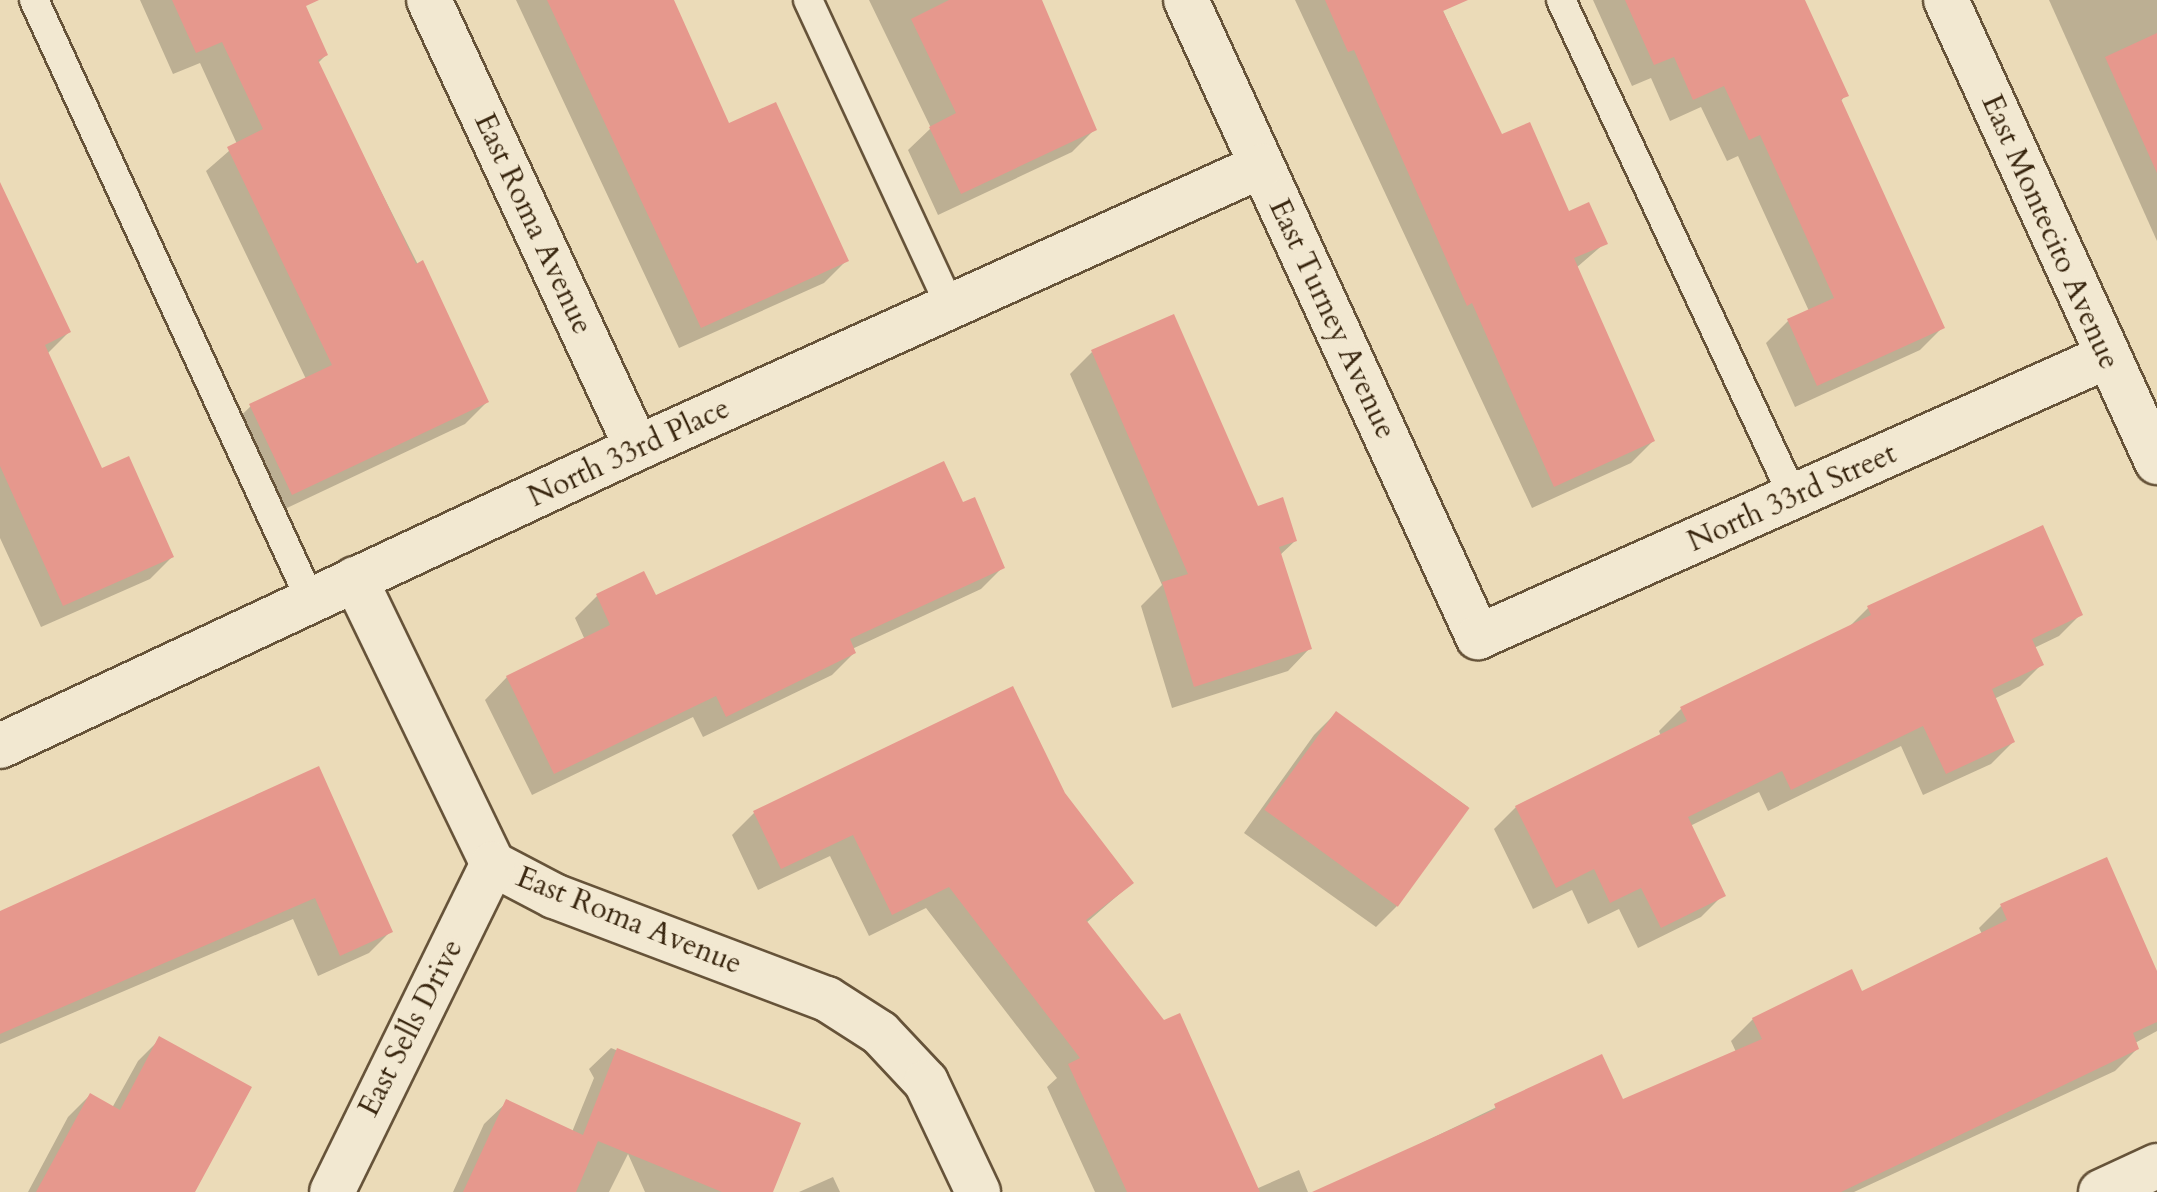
<!DOCTYPE html>
<html>
<head>
<meta charset="utf-8">
<style>
  body { margin:0 }
  #map { position:relative; width:2157px; height:1192px; overflow:hidden; background:#ebdbb8; font-family:Cardo,serif }
  div>[style] { position:absolute }
  [style*='--x'] { left:calc(var(--x)*1px); top:calc(var(--y)*1px); width:calc(var(--w)*1px); rotate:calc(var(--a)*1deg) }
  .shadow>* { inset:0; background:#0003 }
  .building>* { inset:0; background:#e6988d; transform-origin:0 0 }
  .roads { filter:drop-shadow(2px 0 #665339) drop-shadow(-2px 0 #665339) drop-shadow(0 2px #665339) drop-shadow(0 -2px #665339) }
  .service>* { height:28px; margin:-14px; padding:0 14px; transform-origin:14px; border-radius:14px; background:#f2e8d1 }
  .minor>* { height:44px; margin:-22px; padding:0 22px; transform-origin:22px; border-radius:22px; background:#f2e8d1 }
  span { translate:-50% -50%; white-space:nowrap; text-align:center; line-height:1.15; -webkit-text-stroke:7px #f2e8d1; paint-order:stroke }
  .street-label { font-size:30px; color:#39260f }
</style>
</head>
<body>
<div id="map">
  <div class="shadow">
    <div style="clip-path:polygon(140px 0,301px 0,326px 55px,317px 64px,487px 402px,465px 424px,270px 516px,228px 428px,251px 406px,306px 379px,206px 171px,237px 144px,200px 63px,173px 74px)"></div>
    <div style="clip-path:polygon(516px 0,672px 0,728px 126px,846px 261px,824px 283px,679px 348px)"></div>
    <div style="clip-path:polygon(869px 0,1039px 0,1094px 130px,1072px 152px,938px 215px,908px 150px,931px 128px)"></div>
    <div style="clip-path:polygon(1295px 0,1438px 0,1501px 136px,1568px 214px,1605px 243px,1576px 268px,1653px 441px,1631px 463px,1532px 508px)"></div>
    <div style="clip-path:polygon(1593px 0,1802px 0,1846px 95px,1840px 102px,1942px 328px,1920px 350px,1795px 407px,1766px 343px,1788px 321px,1809px 311px,1738px 156px,1727px 161px,1701px 107px,1670px 121px,1651px 78px,1632px 86px)"></div>
    <div style="clip-path:polygon(2049px 0,2157px 0,2157px 241px)"></div>
    <div style="clip-path:polygon(0 187px,69px 332px,47px 354px,101px 471px,172px 557px,150px 579px,41px 627px,0 538px)"></div>
    <div style="clip-path:polygon(1092px 352px,1295px 541px,1279px 556px,1310px 648px,1288px 671px,1172px 708px,1141px 606px,1162px 585px,1070px 374px)"></div>
    <div style="clip-path:polygon(962px 504px,1003px 567px,981px 589px,852px 649px,854px 653px,832px 675px,703px 737px,693px 717px,532px 795px,485px 700px,507px 677px,585px 640px,575px 618px,597px 596px,655px 597px)"></div>
    <div style="clip-path:polygon(1868px 608px,2081px 614px,2059px 636px,2034px 648px,2042px 664px,2020px 686px,1994px 699px,2013px 742px,1991px 764px,1923px 795px,1901px 746px,1768px 811px,1759px 792px,1690px 826px,1723px 895px,1701px 917px,1638px 948px,1619px 909px,1588px 924px,1572px 890px,1533px 909px,1494px 829px,1516px 807px,1661px 736px,1659px 731px,1681px 709px,1848px 628px)"></div>
    <div style="clip-path:polygon(1336px 713px,1468px 807px,1398px 905px,1376px 927px,1244px 833px,1314px 735px)"></div>
    <div style="clip-path:polygon(318px 769px,391px 931px,369px 953px,318px 976px,293px 919px,0 1044px,0 913px)"></div>
    <div style="clip-path:polygon(1063px 794px,1132px 883px,1086px 923px,1256px 1189px,1299px 1170px,1308px 1192px,1095px 1192px,1047px 1087px,1057px 1078px,926px 908px,869px 936px,830px 856px,758px 890px,732px 835px,754px 813px)"></div>
    <div style="clip-path:polygon(2001px 906px,2157px 976px,2157px 1031px,2135px 1043px,2137px 1049px,2115px 1071px,1854px 1192px,1354px 1192px,1374px 1166px,1601px 1057px,1622px 1102px,1736px 1052px,1731px 1041px,1753px 1019px,1861px 993px,1982px 934px,1979px 928px)"></div>
    <div style="clip-path:polygon(160px 1039px,193px 1192px,28px 1192px,68px 1117px,90px 1095px,112px 1108px,138px 1061px)"></div>
    <div style="clip-path:polygon(611px 1048px,799px 1124px,771px 1192px,645px 1192px,628px 1154px,609px 1192px,453px 1192px,484px 1124px,507px 1102px,572px 1132px,594px 1078px,589px 1069px)"></div>
    <div style="clip-path:polygon(833px 1177px,840px 1192px,799px 1192px)"></div>
  </div>
  <div class="building">
    <div style="clip-path:polygon(172px 0,319px 0,306px 6px,328px 55px,318px 60px,416px 264px,423px 260px,489px 402px,292px 495px,249px 404px,332px 365px,227px 147px,263px 129px,222px 42px,196px 53px)"></div>
    <div style="clip-path:polygon(547px 0,674px 0,729px 123px,776px 102px,849px 261px,701px 328px)"></div>
    <div style="clip-path:polygon(949px 0,1042px 0,1097px 130px,961px 194px,929px 127px,956px 113px,911px 19px)"></div>
    <div style="clip-path:polygon(1325px 0,1468px 0,1443px 11px,1502px 134px,1530px 122px,1569px 211px,1589px 202px,1608px 244px,1574px 258px,1655px 441px,1554px 487px,1472px 303px,1467px 306px,1354px 50px,1348px 52px)"></div>
    <div style="clip-path:polygon(1625px 0,1805px 0,1849px 96px,1841px 99px,1945px 328px,1817px 386px,1787px 319px,1834px 298px,1760px 135px,1749px 140px,1724px 86px,1693px 100px,1674px 57px,1654px 65px)"></div>
    <div style="clip-path:polygon(2157px 33px,2157px 173px,2105px 57px)"></div>
    <div style="clip-path:polygon(0 182px,71px 332px,45px 345px,102px 468px,129px 456px,174px 557px,63px 606px,0 466px)"></div>
    <div style="clip-path:polygon(1174px 314px,1258px 506px,1283px 497px,1297px 541px,1279px 547px,1312px 649px,1194px 687px,1162px 582px,1188px 574px,1091px 350px)"></div>
    <div style="clip-path:polygon(944px 461px,963px 502px,975px 497px,1005px 568px,850px 639px,856px 653px,726px 717px,716px 696px,554px 774px,506px 676px,610px 625px,596px 594px,644px 571px,656px 595px)"></div>
    <div style="clip-path:polygon(2043px 525px,2083px 615px,2032px 639px,2044px 665px,1992px 689px,2015px 742px,1946px 774px,1923px 726px,1791px 790px,1782px 771px,1688px 817px,1726px 896px,1661px 928px,1641px 888px,1610px 903px,1594px 869px,1556px 888px,1515px 806px,1687px 721px,1680px 707px,1871px 615px,1867px 606px)"></div>
    <div style="clip-path:polygon(1013px 686px,1065px 793px,1134px 883px,1086px 920px,1164px 1020px,1180px 1013px,1260px 1192px,1127px 1192px,1068px 1064px,1080px 1058px,949px 887px,892px 915px,853px 835px,781px 869px,753px 811px)"></div>
    <div style="left:1336px;top:711px;width:165px;height:122px;rotate:36deg"></div>
    <div style="clip-path:polygon(319px 766px,393px 932px,340px 956px,315px 898px,0 1034px,0 911px)"></div>
    <div style="clip-path:polygon(2107px 857px,2157px 971px,2157px 1022px,2133px 1033px,2139px 1049px,1841px 1192px,1312px 1192px,1496px 1109px,1494px 1104px,1602px 1054px,1623px 1099px,1762px 1039px,1752px 1018px,1852px 969px,1862px 991px,2007px 920px,2000px 904px)"></div>
    <div style="clip-path:polygon(159px 1036px,252px 1087px,195px 1192px,36px 1192px,90px 1093px,120px 1110px)"></div>
    <div style="clip-path:polygon(617px 1048px,801px 1123px,773px 1192px,722px 1192px,593px 1139px,598px 1141px,576px 1192px,463px 1192px,506px 1099px,583px 1135px)"></div>
  </div>
  <div class="roads">
    <div class="service">
      <div style="--x:34;--y:0;--w:662;--a:65.26"></div>
      <div style="--x:808;--y:0;--w:337;--a:65.1"></div>
      <div style="--x:1561;--y:0;--w:550;--a:64.93"></div>
    </div>
    <div class="minor">
      <div style="--x:429;--y:0;--w:494;--a:65.1"></div>
      <div style="--x:1186;--y:0;--w:701;--a:65.37"></div>
      <div style="--x:1478;--y:637;--w:688;--a:-24.03"></div>
      <div style="--x:1946;--y:0;--w:508;--a:65.45"></div>
      <div style="--x:355;--y:579;--w:317;--a:64.2"></div>
      <div style="--x:493;--y:864;--w:69;--a:27.7"></div>
      <div style="--x:554;--y:896;--w:292;--a:20.7"></div>
      <div style="--x:827;--y:999;--w:63;--a:32.7"></div>
      <div style="--x:880;--y:1033;--w:67;--a:46.8"></div>
      <div style="--x:926;--y:1082;--w:122;--a:64.7"></div>
      <div style="--x:0;--y:746;--w:703;--a:-25.07"></div>
      <div style="--x:637;--y:448;--w:685;--a:-24.32"></div>
      <div style="--x:332;--y:1192;--w:365;--a:-63.9"></div>
      <div style="--x:2101;--y:1192;--w:62;--a:-24.9"></div>
    </div>
  </div>
  <div class="street-label">
    <span style="left:533px;top:224px;rotate:65deg">East Roma Avenue</span>
    <span style="left:2050px;top:232px;rotate:66deg">East Montecito Avenue</span>
    <span style="left:1332px;top:319px;rotate:65deg">East Turney Avenue</span>
    <span style="left:629px;top:453px;rotate:-25deg">North 33rd Place</span>
    <span style="left:1792px;top:498px;rotate:-24deg">North 33rd Street</span>
    <span style="left:629px;top:921px;rotate:22deg">East Roma Avenue</span>
    <span style="left:411px;top:1028px;rotate:-63deg">East Sells Drive</span>
  </div>
</div>
</body>
</html>
